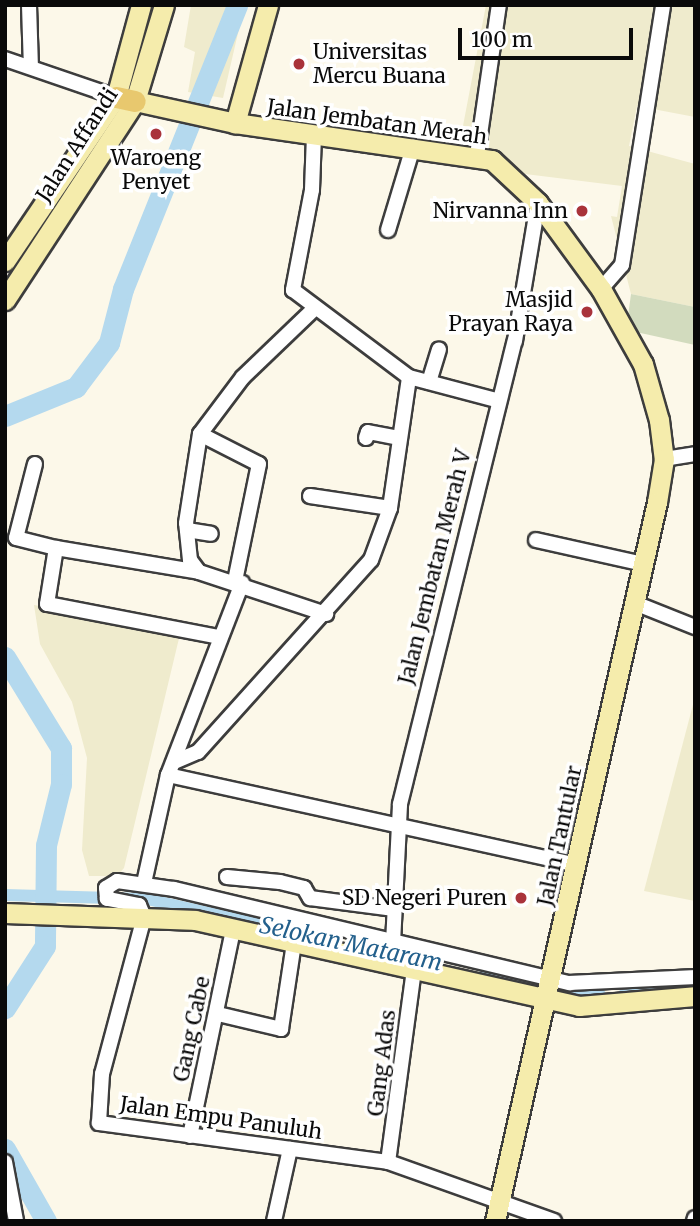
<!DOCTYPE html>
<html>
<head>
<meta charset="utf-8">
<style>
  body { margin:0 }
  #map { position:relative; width:700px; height:1226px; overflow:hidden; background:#fcf8e9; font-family:Merriweather,serif }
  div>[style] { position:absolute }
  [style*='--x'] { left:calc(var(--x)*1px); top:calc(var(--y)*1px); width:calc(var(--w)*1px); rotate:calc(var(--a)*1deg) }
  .farmland>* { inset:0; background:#efebcd }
  .cemetery>* { inset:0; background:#d2dbbe }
  .canal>* { height:12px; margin:-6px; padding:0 6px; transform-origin:6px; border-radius:6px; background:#b4d9ee }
  .river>* { height:21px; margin:-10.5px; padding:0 10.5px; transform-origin:10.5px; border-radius:10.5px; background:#b4d9ee }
  .roads { filter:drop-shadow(2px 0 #3d3d3d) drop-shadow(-2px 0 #3d3d3d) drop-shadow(0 2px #3d3d3d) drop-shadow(0 -2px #3d3d3d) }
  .street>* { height:14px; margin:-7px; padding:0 7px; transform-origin:7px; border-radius:7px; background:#fff }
  .secondary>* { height:19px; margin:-9.5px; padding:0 9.5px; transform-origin:9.5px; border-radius:9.5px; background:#f5ecac }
  .primary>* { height:21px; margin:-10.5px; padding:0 10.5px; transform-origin:10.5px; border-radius:10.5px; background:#e8c86e }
  .dots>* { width:19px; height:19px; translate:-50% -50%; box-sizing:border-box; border:4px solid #fff; border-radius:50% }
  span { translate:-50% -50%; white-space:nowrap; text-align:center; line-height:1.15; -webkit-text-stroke:7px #fff; paint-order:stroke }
  .poi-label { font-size:21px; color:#0a0a0a }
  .left { translate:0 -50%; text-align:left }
  .right { translate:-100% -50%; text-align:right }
  .street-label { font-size:21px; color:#0a0a0a }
  .water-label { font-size:23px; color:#23608c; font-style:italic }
  .frame { position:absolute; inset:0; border:7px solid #0a0a0a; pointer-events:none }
  .scale { position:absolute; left:458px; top:28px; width:175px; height:32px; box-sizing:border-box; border:4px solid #0a0a0a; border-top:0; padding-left:9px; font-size:21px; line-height:24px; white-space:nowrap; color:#0a0a0a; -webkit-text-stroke:5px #fff; paint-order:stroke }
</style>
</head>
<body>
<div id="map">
  <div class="farmland">
    <div style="clip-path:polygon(191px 5px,244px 7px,223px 98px,188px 92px,195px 52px,184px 47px)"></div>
    <div style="clip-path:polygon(486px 5px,695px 5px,695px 117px,637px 106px,629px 146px,695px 164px,695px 307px,631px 294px,611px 216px,617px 217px,622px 186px,517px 173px,458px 152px)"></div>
    <div style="clip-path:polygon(34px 605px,181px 630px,124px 868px,117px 876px,89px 876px,82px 850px,87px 758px,72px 702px,40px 644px)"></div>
    <div style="clip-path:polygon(695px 697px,695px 901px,644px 891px)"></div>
  </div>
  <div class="cemetery">
    <div style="clip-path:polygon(631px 294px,695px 307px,695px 345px,636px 332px,628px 316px)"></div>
  </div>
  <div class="canal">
    <div style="--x:5;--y:895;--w:142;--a:1.6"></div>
    <div style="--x:147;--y:899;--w:177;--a:12.7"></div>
    <div style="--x:484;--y:975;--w:118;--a:9.8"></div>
    <div style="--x:625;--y:993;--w:70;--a:-6.5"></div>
  </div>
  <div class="river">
    <div style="--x:5;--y:416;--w:77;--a:-22.2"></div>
    <div style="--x:76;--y:387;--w:55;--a:-53.1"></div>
    <div style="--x:109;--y:343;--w:56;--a:-75.5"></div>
    <div style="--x:123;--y:289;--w:306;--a:-68.1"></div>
    <div style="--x:5;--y:657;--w:107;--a:58.4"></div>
    <div style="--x:61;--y:748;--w:36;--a:90"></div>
    <div style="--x:61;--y:784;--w:63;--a:103.8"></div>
    <div style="--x:46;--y:845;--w:101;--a:90.6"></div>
    <div style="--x:45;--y:946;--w:74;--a:122.8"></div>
    <div style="--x:5;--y:1149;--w:83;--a:60.3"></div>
  </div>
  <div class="roads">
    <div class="street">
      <div style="--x:29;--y:5;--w:62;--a:88.2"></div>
      <div style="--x:5;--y:59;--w:117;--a:18.9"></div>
      <div style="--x:314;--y:135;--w:55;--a:92.1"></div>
      <div style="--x:312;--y:190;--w:102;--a:100.8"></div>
      <div style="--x:293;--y:290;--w:145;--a:36.9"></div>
      <div style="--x:409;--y:377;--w:90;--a:14.8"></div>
      <div style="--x:477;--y:155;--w:152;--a:-81.7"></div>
      <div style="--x:388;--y:230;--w:87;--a:-73.2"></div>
      <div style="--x:601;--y:289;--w:32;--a:-49"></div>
      <div style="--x:622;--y:265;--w:263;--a:-81"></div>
      <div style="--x:429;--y:382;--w:34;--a:-73"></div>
      <div style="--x:200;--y:434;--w:66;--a:27"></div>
      <div style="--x:259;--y:464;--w:119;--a:101.6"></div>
      <div style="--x:366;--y:438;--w:6;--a:-72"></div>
      <div style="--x:368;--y:432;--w:31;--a:11"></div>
      <div style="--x:664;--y:459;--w:31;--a:-9"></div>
      <div style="--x:35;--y:464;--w:76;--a:104.4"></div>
      <div style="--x:16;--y:538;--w:41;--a:14"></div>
      <div style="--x:310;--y:496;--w:81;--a:8.5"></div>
      <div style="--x:187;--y:530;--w:24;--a:9"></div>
      <div style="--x:536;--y:540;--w:110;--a:12.6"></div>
      <div style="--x:199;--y:572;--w:15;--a:-127"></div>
      <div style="--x:190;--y:560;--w:37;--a:-96"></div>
      <div style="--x:186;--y:523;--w:90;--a:-81.1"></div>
      <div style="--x:200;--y:434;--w:71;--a:-53"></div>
      <div style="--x:243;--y:377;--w:98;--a:-43.8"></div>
      <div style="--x:635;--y:603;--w:65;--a:21.8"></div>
      <div style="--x:219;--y:637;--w:175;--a:-169.1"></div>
      <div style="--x:47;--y:604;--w:57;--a:-80.9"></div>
      <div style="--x:56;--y:548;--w:145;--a:9.5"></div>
      <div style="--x:199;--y:572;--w:134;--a:18.3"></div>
      <div style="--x:174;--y:762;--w:26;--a:-23"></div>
      <div style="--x:198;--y:752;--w:258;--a:-48"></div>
      <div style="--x:371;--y:560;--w:55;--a:-69.9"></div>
      <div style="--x:390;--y:508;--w:132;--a:-81.7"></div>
      <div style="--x:168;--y:775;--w:418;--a:12.4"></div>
      <div style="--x:227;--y:877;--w:53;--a:5.4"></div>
      <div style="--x:280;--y:882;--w:25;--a:14"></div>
      <div style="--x:304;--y:888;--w:12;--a:59"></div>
      <div style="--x:310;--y:898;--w:85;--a:7.5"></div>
      <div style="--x:144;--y:883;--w:111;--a:-77.5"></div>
      <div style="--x:168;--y:775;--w:206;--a:-68.9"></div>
      <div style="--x:393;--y:943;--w:139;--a:-87.1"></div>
      <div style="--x:400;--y:804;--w:477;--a:-76.1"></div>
      <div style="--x:515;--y:341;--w:140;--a:-80.5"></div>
      <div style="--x:218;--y:1014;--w:65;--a:13.4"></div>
      <div style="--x:281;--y:1029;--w:87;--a:-81.4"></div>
      <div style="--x:190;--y:1136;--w:210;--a:-78.2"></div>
      <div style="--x:5;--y:1162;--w:60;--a:79.4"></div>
      <div style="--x:388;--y:1162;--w:195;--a:-82.3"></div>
      <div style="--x:274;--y:1221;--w:74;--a:-77.5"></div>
      <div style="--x:554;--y:1221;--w:176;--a:-160.4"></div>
      <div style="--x:388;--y:1162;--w:292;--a:-172.3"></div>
      <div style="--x:99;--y:1123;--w:49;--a:-86.5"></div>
      <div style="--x:102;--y:1074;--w:163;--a:-75"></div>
      <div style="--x:144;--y:917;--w:13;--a:-113"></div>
      <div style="--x:139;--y:905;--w:33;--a:-169"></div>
      <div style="--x:107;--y:899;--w:11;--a:-95"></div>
      <div style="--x:106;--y:888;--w:13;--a:-32"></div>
      <div style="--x:117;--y:881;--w:58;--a:8"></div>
      <div style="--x:174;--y:889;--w:407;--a:13.4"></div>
      <div style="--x:570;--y:983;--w:125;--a:-2.7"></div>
      <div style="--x:694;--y:1221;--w:3;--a:-72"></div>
    </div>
    <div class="secondary">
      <div style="--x:268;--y:5;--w:123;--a:105.6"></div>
      <div style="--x:235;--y:123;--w:260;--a:8.2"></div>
      <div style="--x:492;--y:160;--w:63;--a:43.1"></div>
      <div style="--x:538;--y:203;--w:107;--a:53.8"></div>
      <div style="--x:601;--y:289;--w:86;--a:60.8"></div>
      <div style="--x:643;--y:364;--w:58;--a:74.1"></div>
      <div style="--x:659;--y:420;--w:39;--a:83"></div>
      <div style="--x:664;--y:459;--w:44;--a:99.2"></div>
      <div style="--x:657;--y:502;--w:737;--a:102.7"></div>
      <div style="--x:135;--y:101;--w:102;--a:12.4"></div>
      <div style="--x:5;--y:261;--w:198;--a:-55.9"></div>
      <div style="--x:116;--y:97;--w:95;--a:-74.8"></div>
      <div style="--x:5;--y:300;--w:238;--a:-56.8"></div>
      <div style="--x:135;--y:101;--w:100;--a:-73.2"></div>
      <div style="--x:5;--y:913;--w:190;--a:2.1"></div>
      <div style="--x:195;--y:920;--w:394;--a:12.6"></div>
      <div style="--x:579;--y:1006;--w:116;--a:-4.9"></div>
    </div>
    <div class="primary">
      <div style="--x:116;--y:97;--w:19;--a:12"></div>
    </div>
  </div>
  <div class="dots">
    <div style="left:299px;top:64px;background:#a9333b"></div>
    <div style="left:156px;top:134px;background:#a9333b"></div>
    <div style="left:582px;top:211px;background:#a9333b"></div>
    <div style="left:587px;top:312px;background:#a9333b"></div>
    <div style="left:521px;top:898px;background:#a9333b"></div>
  </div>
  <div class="poi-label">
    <span class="left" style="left:313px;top:64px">Universitas<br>Mercu Buana</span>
    <span style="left:156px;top:170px">Waroeng<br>Penyet</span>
    <span class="right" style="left:568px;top:211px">Nirvanna Inn</span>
    <span class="right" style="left:573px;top:312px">Masjid<br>Prayan Raya</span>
    <span class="right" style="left:507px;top:898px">SD Negeri Puren</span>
  </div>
  <div class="street-label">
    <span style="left:377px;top:122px;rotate:8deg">Jalan Jembatan Merah</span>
    <span style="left:77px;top:145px;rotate:-57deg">Jalan Affandi</span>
    <span style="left:435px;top:567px;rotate:-76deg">Jalan Jembatan Merah V</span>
    <span style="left:560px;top:836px;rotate:-78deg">Jalan Tantular</span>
    <span style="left:192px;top:1029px;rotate:-78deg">Gang Cabe</span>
    <span style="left:382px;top:1063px;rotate:-83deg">Gang Adas</span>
    <span style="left:221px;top:1118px;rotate:8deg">Jalan Empu Panuluh</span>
  </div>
  <div class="water-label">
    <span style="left:351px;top:944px;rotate:12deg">Selokan Mataram</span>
  </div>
  <div class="frame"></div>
  <div class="scale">100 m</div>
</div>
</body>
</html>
